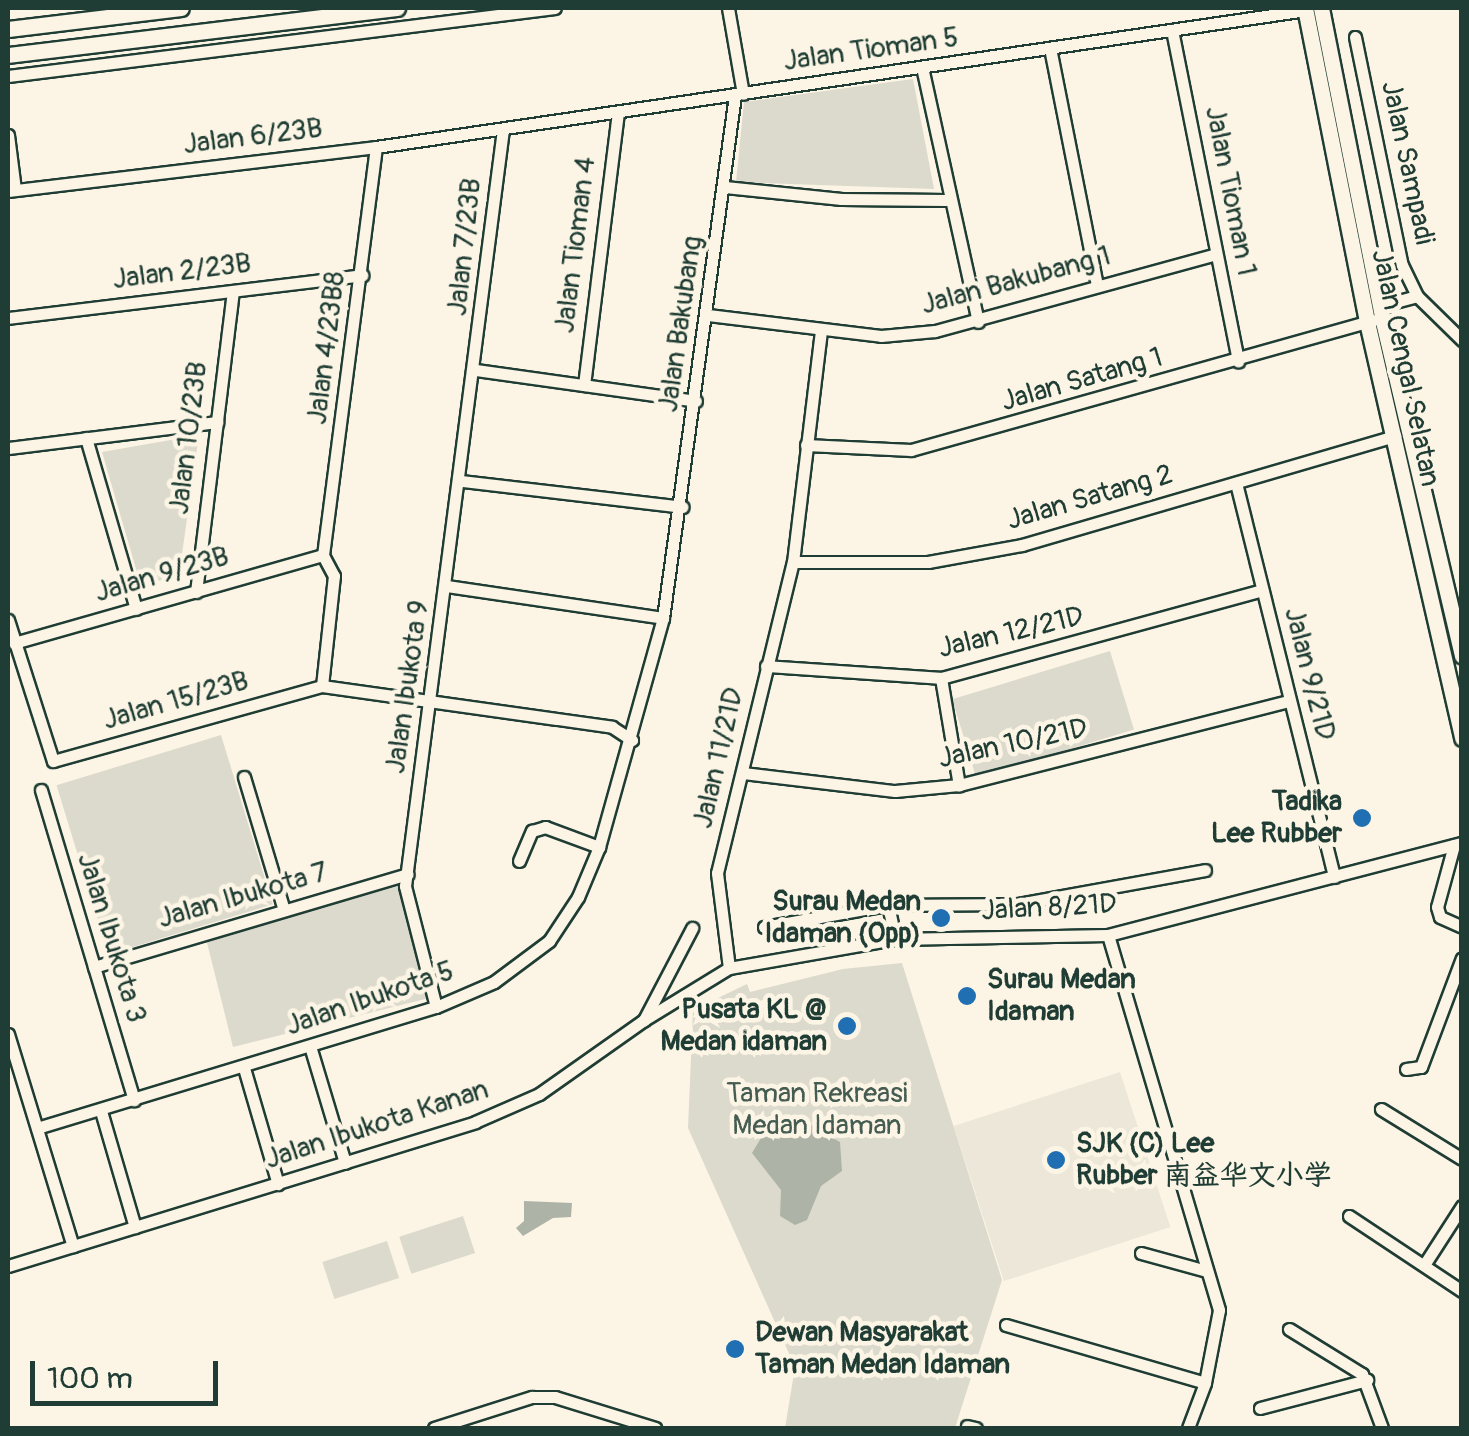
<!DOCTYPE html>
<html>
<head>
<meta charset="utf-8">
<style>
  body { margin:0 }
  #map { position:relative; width:1469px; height:1436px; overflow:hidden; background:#fcf5e5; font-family:Pangolin,"LXGW WenKai TC",sans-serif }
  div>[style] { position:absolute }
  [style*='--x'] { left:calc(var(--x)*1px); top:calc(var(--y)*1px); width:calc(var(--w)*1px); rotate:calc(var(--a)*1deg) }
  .built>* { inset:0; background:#ece7d8; transform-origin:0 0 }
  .green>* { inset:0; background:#dcdacc; transform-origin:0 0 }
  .water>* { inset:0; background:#aeb3a7 }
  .roads { filter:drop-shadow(2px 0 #1f3d34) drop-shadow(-2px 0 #1f3d34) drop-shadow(0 2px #1f3d34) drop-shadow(0 -2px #1f3d34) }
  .street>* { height:11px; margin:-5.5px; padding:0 5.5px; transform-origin:5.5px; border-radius:5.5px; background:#fcf5e5 }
  .secondary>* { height:15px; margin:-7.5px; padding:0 7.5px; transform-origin:7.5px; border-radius:7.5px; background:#fcf5e5 }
  .dots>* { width:28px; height:28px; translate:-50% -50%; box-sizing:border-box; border:5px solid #fcf5e5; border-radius:50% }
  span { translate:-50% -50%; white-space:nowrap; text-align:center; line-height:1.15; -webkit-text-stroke:9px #fcf5e5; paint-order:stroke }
  .street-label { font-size:28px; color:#1f3d34 }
  .poi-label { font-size:28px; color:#1f3d34; font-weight:700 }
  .right { translate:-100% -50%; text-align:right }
  .left { translate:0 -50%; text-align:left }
  .park-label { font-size:28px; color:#455c52 }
  .frame { position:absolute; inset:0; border:10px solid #1f3d34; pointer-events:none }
  .scale { position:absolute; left:30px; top:1361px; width:188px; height:45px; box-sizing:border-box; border:5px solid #1f3d34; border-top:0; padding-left:12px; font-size:30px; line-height:35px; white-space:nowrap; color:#1f3d34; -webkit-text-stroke:8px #fcf5e5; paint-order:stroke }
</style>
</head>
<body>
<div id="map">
  <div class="built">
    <div style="left:1120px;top:1072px;width:163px;height:175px;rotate:72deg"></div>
  </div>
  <div class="green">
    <div style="clip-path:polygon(913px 79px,934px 189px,736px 182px,744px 102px)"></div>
    <div style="clip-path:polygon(199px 435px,179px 575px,141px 586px,102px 452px)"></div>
    <div style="left:1110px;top:651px;width:82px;height:165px;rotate:73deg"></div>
    <div style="left:221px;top:735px;width:177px;height:172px;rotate:73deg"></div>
    <div style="left:399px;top:886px;width:116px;height:200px;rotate:76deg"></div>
    <div style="clip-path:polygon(902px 963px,1002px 1280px,955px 1428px,785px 1428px,795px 1367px,688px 1128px,693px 1010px,747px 984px,750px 992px,843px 969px)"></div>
    <div style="left:463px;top:1216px;width:39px;height:67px;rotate:72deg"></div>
    <div style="left:387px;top:1241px;width:39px;height:68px;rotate:72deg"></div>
  </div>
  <div class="water">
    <div style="clip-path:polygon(811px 1125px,840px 1142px,842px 1171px,821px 1186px,807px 1220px,795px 1225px,780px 1216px,781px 1190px,752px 1153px,764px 1133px)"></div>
    <div style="clip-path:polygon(524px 1201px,572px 1203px,571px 1217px,553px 1218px,523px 1236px,516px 1228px,524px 1221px)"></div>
  </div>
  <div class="roads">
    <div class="street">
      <div style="--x:728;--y:8;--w:87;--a:80.1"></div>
      <div style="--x:1172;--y:30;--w:338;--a:78.7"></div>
      <div style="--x:1355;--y:37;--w:233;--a:78.4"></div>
      <div style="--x:1402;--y:265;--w:34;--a:64"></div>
      <div style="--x:1050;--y:48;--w:242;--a:78.8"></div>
      <div style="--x:922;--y:67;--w:261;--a:77.6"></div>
      <div style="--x:8;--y:76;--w:551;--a:-7.09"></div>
      <div style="--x:8;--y:135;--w:55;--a:82.7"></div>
      <div style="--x:725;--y:187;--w:117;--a:5.9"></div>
      <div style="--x:841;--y:199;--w:105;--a:0.5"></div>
      <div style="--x:8;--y:191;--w:371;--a:-6.8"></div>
      <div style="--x:376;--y:147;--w:940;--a:-8.38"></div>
      <div style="--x:1380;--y:306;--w:38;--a:-15"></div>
      <div style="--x:1417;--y:296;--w:63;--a:44.4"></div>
      <div style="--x:708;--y:315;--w:174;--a:6.9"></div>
      <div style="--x:881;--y:336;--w:54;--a:-5.3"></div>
      <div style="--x:935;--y:331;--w:291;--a:-15.3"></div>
      <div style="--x:8;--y:318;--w:357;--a:-6.9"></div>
      <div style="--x:476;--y:370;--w:222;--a:8"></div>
      <div style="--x:584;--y:385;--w:275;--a:-82.9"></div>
      <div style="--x:86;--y:438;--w:178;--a:73.7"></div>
      <div style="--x:806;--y:445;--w:105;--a:2.7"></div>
      <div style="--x:911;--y:450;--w:480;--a:-15.7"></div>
      <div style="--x:8;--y:448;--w:211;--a:-7.1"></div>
      <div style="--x:462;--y:481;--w:222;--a:6.7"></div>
      <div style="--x:1236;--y:483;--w:406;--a:76"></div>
      <div style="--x:323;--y:555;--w:411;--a:-82.6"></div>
      <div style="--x:793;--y:562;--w:135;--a:0"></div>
      <div style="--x:928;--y:562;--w:96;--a:-10.3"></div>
      <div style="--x:1022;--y:545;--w:389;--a:-16.3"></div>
      <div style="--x:447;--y:586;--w:218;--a:8.4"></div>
      <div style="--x:196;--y:592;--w:303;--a:-83"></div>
      <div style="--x:8;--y:620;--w:148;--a:72.3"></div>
      <div style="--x:53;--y:761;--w:279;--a:-15.6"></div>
      <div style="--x:322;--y:686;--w:293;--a:8"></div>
      <div style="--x:612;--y:727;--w:24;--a:33"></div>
      <div style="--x:14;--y:643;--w:321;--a:-15.9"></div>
      <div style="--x:766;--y:666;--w:175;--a:3.9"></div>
      <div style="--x:941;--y:678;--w:333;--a:-15.3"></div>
      <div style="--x:941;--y:678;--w:109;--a:80.5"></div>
      <div style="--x:322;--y:686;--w:111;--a:-83.8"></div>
      <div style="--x:334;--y:576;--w:24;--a:-118"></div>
      <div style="--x:743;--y:773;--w:153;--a:6.8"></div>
      <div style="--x:895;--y:791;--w:64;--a:-5.4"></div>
      <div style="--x:959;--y:785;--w:341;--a:-14.3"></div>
      <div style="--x:244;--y:777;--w:139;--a:73.3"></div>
      <div style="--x:41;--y:790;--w:324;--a:73.3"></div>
      <div style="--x:1454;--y:845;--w:64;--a:105.3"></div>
      <div style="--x:1437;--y:907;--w:10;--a:73"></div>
      <div style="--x:1440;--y:917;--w:24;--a:24"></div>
      <div style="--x:519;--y:861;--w:33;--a:-67"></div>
      <div style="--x:532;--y:831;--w:14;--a:-17"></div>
      <div style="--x:545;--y:827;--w:58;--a:20.3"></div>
      <div style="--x:888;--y:905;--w:35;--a:78"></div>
      <div style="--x:764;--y:927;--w:126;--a:-10.1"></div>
      <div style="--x:888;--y:905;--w:130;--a:-0.4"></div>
      <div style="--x:1018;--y:904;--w:190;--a:-10.3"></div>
      <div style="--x:1108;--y:935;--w:391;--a:73.5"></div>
      <div style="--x:1219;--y:1310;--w:74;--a:100.9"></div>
      <div style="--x:1205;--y:1383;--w:48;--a:110.7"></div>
      <div style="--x:94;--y:967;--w:327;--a:-16.5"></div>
      <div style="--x:729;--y:968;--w:96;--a:-97.2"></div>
      <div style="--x:717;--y:873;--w:320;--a:-76.3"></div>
      <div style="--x:793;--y:562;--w:232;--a:-83.1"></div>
      <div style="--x:436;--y:1007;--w:125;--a:-104.4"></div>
      <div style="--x:405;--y:886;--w:763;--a:-82.62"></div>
      <div style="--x:644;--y:1020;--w:100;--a:-31.5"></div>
      <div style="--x:729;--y:968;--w:169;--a:-9.9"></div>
      <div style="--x:895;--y:939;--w:213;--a:-1.1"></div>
      <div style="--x:1108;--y:935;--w:366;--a:-14.6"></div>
      <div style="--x:8;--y:1034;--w:222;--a:73"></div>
      <div style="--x:310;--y:1046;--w:122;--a:73.3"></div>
      <div style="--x:244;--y:1068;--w:121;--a:73.7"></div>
      <div style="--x:1406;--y:1069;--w:15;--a:-8"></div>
      <div style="--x:1421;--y:1067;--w:116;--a:-69.4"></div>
      <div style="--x:1381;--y:1109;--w:95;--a:31.7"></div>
      <div style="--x:101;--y:1111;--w:121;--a:73.7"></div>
      <div style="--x:37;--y:1128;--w:417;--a:-16.9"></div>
      <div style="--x:436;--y:1007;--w:63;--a:-23.3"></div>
      <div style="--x:494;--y:982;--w:69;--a:-36.7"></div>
      <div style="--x:549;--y:941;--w:53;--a:-56.6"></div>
      <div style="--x:578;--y:897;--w:54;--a:-67.2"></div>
      <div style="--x:599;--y:847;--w:238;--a:-74.4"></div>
      <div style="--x:663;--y:618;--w:528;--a:-82.16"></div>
      <div style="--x:1349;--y:1216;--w:136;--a:33.6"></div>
      <div style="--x:1141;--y:1253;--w:68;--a:15.3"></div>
      <div style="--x:1424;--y:1265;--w:70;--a:-57.2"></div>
      <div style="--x:8;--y:1266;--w:489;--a:-17.1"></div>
      <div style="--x:475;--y:1122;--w:70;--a:-23.6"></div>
      <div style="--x:539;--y:1094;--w:128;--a:-35.2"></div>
      <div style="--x:644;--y:1020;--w:104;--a:-62.4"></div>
      <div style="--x:1006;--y:1325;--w:207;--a:16.2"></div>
      <div style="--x:1289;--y:1329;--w:86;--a:31.7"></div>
      <div style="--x:1362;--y:1374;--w:58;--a:69.7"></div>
      <div style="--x:1260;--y:1408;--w:111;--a:-14.7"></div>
      <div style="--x:967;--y:1426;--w:9;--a:13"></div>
      <div style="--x:434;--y:1428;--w:103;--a:-17.6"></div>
      <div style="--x:532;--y:1397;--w:23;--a:0"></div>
      <div style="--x:555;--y:1397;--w:105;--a:17.2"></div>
    </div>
    <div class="secondary">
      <div style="--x:1305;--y:8;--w:320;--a:78.8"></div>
      <div style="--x:1367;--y:322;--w:427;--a:77.1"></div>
      <div style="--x:1321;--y:8;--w:315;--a:78.8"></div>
      <div style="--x:1382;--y:317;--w:348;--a:76.7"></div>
      <div style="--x:8;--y:29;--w:174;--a:-6.9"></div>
      <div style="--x:8;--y:55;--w:392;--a:-6.9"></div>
    </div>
  </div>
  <div class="dots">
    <div style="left:1362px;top:818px;background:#1f6fb2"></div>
    <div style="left:941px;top:918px;background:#1f6fb2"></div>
    <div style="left:967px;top:996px;background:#1f6fb2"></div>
    <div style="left:847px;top:1026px;background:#1f6fb2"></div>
    <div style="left:1056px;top:1160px;background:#1f6fb2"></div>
    <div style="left:735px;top:1349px;background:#1f6fb2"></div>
  </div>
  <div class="street-label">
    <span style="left:871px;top:50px;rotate:-8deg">Jalan Tioman 5</span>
    <span style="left:253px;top:137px;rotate:-7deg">Jalan 6/23B</span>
    <span style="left:1407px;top:163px;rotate:78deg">Jalan Sampadi</span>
    <span style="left:1230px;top:191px;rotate:79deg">Jalan Tioman 1</span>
    <span style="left:576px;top:245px;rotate:-83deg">Jalan Tioman 4</span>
    <span style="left:465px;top:247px;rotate:-84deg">Jalan 7/23B</span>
    <span style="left:182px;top:272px;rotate:-7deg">Jalan 2/23B</span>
    <span style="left:1016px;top:281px;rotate:-15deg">Jalan Bakubang 1</span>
    <span style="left:681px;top:324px;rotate:-82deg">Jalan Bakubang</span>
    <span style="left:327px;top:348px;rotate:-83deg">Jalan 4/23B8</span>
    <span style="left:1405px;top:368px;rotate:78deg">Jalan Cengal Selatan</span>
    <span style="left:1082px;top:380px;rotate:-16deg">Jalan Satang 1</span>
    <span style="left:189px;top:438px;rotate:-83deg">Jalan 10/23B</span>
    <span style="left:1090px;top:498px;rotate:-16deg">Jalan Satang 2</span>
    <span style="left:162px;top:575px;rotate:-16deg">Jalan 9/23B</span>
    <span style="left:1011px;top:633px;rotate:-13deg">Jalan 12/21D</span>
    <span style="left:1309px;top:674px;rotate:76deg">Jalan 9/21D</span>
    <span style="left:408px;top:687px;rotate:-82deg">Jalan Ibukota 9</span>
    <span style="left:176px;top:701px;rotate:-16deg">Jalan 15/23B</span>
    <span style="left:1013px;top:744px;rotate:-12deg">Jalan 10/21D</span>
    <span style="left:719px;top:758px;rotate:-77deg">Jalan 11/21D</span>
    <span style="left:243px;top:896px;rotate:-16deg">Jalan Ibukota 7</span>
    <span style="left:1049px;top:908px;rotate:-3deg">Jalan 8/21D</span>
    <span style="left:111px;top:938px;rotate:73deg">Jalan Ibukota 3</span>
    <span style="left:370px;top:999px;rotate:-19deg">Jalan Ibukota 5</span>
    <span style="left:377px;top:1125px;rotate:-18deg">Jalan Ibukota Kanan</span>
  </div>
  <div class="poi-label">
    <span class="right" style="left:1342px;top:818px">Tadika<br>Lee Rubber</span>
    <span class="right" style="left:921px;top:918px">Surau Medan<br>Idaman (Opp)</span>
    <span class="left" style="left:987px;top:996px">Surau Medan<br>Idaman</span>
    <span class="right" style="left:827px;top:1026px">Pusata KL @<br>Medan idaman</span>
    <span class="left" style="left:1076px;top:1160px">SJK (C) Lee<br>Rubber 南益华文小学</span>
    <span class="left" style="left:755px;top:1349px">Dewan Masyarakat<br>Taman Medan Idaman</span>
  </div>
  <div class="park-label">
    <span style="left:817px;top:1110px">Taman Rekreasi<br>Medan Idaman</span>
  </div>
  <div class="frame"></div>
  <div class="scale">100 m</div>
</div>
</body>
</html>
